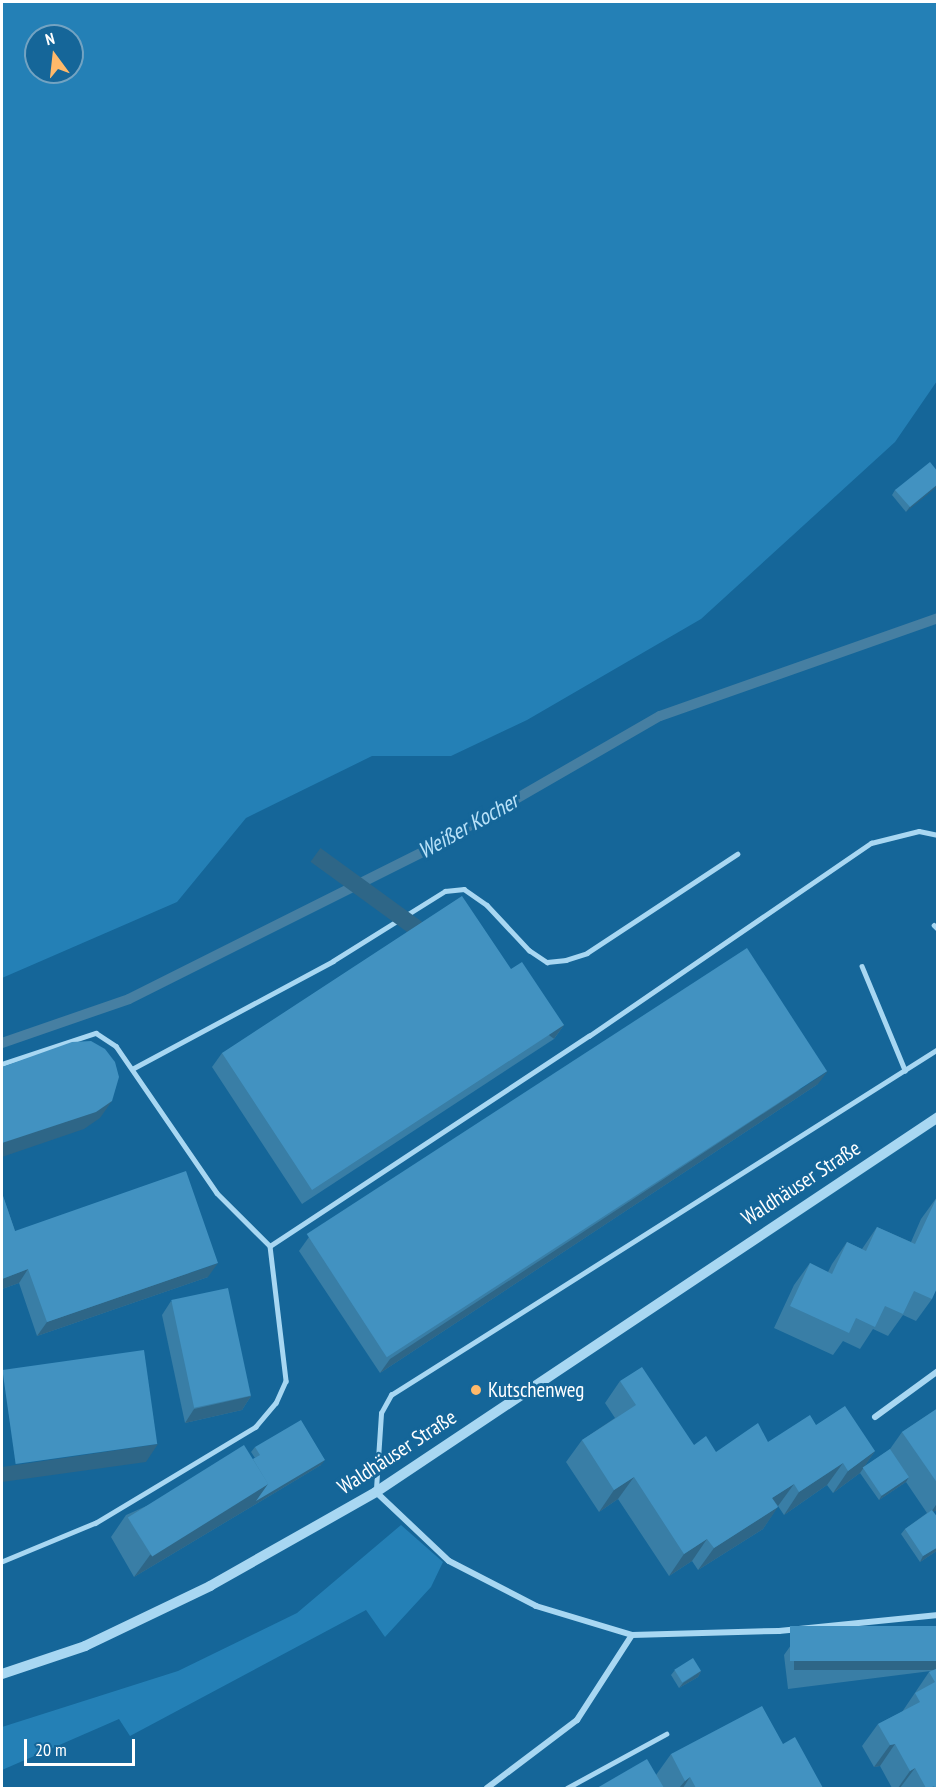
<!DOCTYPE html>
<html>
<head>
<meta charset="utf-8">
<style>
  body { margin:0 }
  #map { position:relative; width:939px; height:1790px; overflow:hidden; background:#156699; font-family:"PT Sans Narrow",sans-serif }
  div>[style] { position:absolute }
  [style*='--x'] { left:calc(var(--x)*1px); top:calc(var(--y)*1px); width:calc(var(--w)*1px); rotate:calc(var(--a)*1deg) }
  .green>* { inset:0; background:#2480b6 }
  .stream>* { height:10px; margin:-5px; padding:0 5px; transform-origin:5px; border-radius:5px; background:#467fa2 }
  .service>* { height:4.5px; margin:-2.25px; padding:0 2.25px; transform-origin:2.25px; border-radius:2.25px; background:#a8d7f2 }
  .minor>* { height:6px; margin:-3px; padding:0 3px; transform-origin:3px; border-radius:3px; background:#a8d7f2 }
  .tertiary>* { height:10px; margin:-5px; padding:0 5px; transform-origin:5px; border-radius:5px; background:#a8d7f2 }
  .wall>* { inset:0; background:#397ea6 }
  .shaded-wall>* { inset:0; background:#2e6687; transform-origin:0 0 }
  .building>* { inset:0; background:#4292c1; transform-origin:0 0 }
  .dots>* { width:16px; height:16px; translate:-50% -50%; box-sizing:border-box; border:3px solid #156699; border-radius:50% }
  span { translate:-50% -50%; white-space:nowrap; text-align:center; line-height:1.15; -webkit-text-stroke:6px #156699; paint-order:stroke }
  .street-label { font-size:21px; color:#fff }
  .poi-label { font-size:21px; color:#fff }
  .left { translate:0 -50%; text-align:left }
  .water-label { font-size:22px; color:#b9e2f9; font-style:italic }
  .frame { position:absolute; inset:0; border:3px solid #fff; pointer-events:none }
  .north { position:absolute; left:24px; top:24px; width:60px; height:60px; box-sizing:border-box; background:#156699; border:2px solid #73a3c2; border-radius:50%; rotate:345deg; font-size:16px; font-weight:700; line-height:24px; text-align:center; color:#fff }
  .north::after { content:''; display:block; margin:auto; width:21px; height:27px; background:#ffb96a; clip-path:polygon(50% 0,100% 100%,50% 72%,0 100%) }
  .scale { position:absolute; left:24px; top:1739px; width:111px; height:27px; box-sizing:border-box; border:3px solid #fff; border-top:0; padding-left:8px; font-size:18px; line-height:21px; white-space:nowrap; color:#fff; -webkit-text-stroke:4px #156699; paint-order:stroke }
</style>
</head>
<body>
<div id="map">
  <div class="green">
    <div style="clip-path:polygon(evenodd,2px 2px,937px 2px,937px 381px,895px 442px,701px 619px,527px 720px,451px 756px,372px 756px,246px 818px,177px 902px,2px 978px,2px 2px,36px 36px,72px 36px,72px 72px,36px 72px,36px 36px)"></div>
    <div style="clip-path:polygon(401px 1525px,443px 1562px,431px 1587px,385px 1637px,366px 1610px,130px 1736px,119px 1719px,2px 1770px,2px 1727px,178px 1671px,297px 1613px)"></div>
  </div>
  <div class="stream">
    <div style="--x:2;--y:1043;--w:134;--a:-19.1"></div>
    <div style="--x:129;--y:999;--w:338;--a:-26.6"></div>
    <div style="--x:431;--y:848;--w:264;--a:-30"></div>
    <div style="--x:660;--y:716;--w:295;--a:-19.4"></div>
  </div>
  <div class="service">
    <div style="--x:934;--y:925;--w:6;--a:45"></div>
    <div style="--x:862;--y:966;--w:113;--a:67.5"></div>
    <div style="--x:2;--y:1064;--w:99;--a:-18.3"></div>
    <div style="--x:96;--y:1033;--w:24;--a:33"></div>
    <div style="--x:116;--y:1046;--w:178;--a:55.5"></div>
    <div style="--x:217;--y:1193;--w:75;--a:45"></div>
    <div style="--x:270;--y:1246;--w:136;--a:83.2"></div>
    <div style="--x:286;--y:1381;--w:24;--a:114"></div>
    <div style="--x:276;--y:1403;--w:31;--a:130"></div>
    <div style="--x:256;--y:1427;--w:187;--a:149"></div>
    <div style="--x:96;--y:1523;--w:102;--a:157.5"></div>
    <div style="--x:132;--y:1069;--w:228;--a:-28.2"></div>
    <div style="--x:333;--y:961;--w:132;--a:-32"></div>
    <div style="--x:445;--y:891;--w:19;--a:-6"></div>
    <div style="--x:464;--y:889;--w:28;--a:35"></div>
    <div style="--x:487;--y:905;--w:62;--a:47"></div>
    <div style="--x:529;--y:950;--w:22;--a:34"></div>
    <div style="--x:547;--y:962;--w:19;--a:-6"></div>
    <div style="--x:566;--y:960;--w:22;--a:-18"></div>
    <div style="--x:587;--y:953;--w:180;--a:-33.4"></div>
    <div style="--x:270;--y:1246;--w:382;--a:-33.4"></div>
    <div style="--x:589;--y:1036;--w:342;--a:-34.4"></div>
    <div style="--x:871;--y:843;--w:49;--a:-14"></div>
    <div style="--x:919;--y:831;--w:19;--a:12"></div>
    <div style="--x:376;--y:1489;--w:76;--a:-86.2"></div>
    <div style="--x:381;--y:1413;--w:21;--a:-61"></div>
    <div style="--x:391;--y:1395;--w:647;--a:-32.32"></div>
    <div style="--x:567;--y:1788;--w:113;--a:-28.6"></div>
  </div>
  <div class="minor">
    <div style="--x:875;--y:1417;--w:78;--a:-36.1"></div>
    <div style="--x:376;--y:1492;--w:100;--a:43.4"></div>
    <div style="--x:449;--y:1561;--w:98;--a:27.3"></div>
    <div style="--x:536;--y:1606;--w:100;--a:16.8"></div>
    <div style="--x:632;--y:1635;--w:147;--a:-1.6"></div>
    <div style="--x:779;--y:1631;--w:160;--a:-5.7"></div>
    <div style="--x:487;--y:1788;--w:113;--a:-37.1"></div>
    <div style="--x:577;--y:1720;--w:101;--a:-57.1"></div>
  </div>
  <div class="tertiary">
    <div style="--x:2;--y:1674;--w:88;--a:-18.6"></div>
    <div style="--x:85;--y:1646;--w:139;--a:-25.6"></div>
    <div style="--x:210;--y:1586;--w:191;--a:-29.5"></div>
    <div style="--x:376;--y:1492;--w:676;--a:-33.71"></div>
  </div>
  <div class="wall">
    <div style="clip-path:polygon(938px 472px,906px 512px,892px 495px,895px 490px)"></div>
    <div style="clip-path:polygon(511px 969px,564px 1025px,554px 1039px,302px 1204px,212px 1067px,222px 1053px)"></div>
    <div style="clip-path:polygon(818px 1084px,380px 1373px,299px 1251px,309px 1237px)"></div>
    <div style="clip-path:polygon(2px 1193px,15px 1231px,208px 1277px,37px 1336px,19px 1283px,2px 1289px)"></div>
    <div style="clip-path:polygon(937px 1197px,932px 1299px,916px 1321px,903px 1315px,888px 1336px,873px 1329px,860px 1349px,843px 1341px,833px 1355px,774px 1328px,794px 1285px,810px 1263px,828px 1272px,832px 1264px,847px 1242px,862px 1249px,877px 1227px,911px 1242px,921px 1219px)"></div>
    <div style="clip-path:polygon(171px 1301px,251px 1396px,242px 1410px,185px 1423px,162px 1315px)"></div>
    <div style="clip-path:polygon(620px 1381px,694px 1445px,716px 1452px,768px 1442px,816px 1425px,875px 1451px,863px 1468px,890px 1449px,902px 1432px,938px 1408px,938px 1509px,933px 1512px,938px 1550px,920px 1562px,901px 1534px,905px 1529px,927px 1513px,906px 1482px,879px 1500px,860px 1473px,833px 1493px,827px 1485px,784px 1515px,778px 1506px,763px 1529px,698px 1570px,692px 1561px,669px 1576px,618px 1499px,599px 1512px,566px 1462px,582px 1440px,615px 1418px,605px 1403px)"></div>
    <div style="clip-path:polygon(255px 1447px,321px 1465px,134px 1577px,111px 1537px,126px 1515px,253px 1459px,255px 1458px,251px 1452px)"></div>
    <div style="clip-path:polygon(938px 1626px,938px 1788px,892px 1788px,880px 1766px,874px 1767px,862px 1746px,878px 1724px,902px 1712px,929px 1672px,931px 1671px,788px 1689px,784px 1655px,791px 1645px)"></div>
    <div style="clip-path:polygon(675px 1670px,701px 1671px,698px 1677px,679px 1688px,671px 1675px)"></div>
    <div style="clip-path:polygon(783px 1744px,823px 1788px,597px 1788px,656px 1775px,671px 1754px)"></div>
  </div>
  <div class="shaded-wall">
    <div style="clip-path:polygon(938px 484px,938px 486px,906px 512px,910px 507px)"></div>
    <div style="left:564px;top:1025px;width:17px;height:301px;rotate:126deg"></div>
    <div style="clip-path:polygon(828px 1071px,818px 1084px,380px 1373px,390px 1359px)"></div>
    <div style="clip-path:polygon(112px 1101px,100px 1118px,84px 1129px,2px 1157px,2px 1143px)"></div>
    <div style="clip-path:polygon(218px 1263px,208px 1277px,37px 1336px,47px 1322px)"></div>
    <div style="clip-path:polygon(28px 1269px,19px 1283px,2px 1289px,2px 1279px)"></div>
    <div style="clip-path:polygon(251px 1396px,242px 1410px,185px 1423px,194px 1409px)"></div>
    <div style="clip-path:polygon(158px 1444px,146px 1462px,2px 1482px,2px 1467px)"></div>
    <div style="clip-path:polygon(875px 1451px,860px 1473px,833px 1493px,848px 1471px)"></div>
    <div style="clip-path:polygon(325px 1460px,321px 1465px,134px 1577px,150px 1555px,268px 1484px)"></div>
    <div style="clip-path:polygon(843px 1463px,827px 1485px,784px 1515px,799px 1492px)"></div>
    <div style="clip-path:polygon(634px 1477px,618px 1499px,599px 1512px,614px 1490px)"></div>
    <div style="clip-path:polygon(909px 1477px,906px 1482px,879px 1500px,882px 1495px)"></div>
    <div style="clip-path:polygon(794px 1484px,778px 1506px,772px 1498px)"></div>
    <div style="clip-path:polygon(938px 1502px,938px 1509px,929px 1515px)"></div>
    <div style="clip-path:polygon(778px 1507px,763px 1529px,698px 1570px,714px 1548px)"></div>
    <div style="clip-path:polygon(707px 1539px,692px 1561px,669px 1576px,684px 1554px)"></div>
    <div style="clip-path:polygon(938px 1547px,938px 1550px,920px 1562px,923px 1556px)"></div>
    <div style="left:938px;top:1661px;width:9px;height:144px;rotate:90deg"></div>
    <div style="clip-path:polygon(701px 1671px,698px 1677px,679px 1688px,683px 1683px)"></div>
    <div style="clip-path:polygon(895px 1744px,880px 1766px,874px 1767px,890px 1745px)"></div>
    <div style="clip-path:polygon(915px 1768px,900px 1788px,898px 1788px,910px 1771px)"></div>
    <div style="clip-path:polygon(690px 1777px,683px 1788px,679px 1788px,685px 1781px)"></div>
  </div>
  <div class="building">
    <div style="clip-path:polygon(930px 462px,938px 472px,938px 484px,910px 507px,895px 490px)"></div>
    <div style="clip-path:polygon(462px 896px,511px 969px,522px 962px,564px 1025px,312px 1190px,222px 1053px)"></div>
    <div style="left:747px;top:948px;width:147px;height:525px;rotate:57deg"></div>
    <div style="clip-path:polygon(91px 1041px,105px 1049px,115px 1062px,119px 1077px,112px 1101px,96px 1112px,2px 1143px,2px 1067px,72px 1042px)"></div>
    <div style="clip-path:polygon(186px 1171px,218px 1263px,47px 1322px,28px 1269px,2px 1279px,2px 1193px,15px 1231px)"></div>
    <div style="clip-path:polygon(937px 1197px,938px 1286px,932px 1299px,914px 1291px,903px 1314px,885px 1306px,875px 1327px,856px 1318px,849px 1333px,790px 1306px,810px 1263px,832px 1274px,847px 1242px,866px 1251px,877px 1227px,915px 1244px)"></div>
    <div style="left:228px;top:1288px;width:110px;height:58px;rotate:78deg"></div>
    <div style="left:144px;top:1350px;width:95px;height:143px;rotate:82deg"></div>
    <div style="clip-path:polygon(642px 1367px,694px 1445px,706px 1436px,716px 1452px,758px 1423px,768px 1442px,810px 1415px,816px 1425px,845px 1406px,875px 1451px,848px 1471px,843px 1463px,799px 1492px,794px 1484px,772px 1498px,778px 1507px,714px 1548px,707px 1539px,684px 1554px,634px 1477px,614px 1490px,582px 1440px,636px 1405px,620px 1381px)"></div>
    <div style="clip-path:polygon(938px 1408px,938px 1484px,902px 1432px)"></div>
    <div style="clip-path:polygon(301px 1420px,325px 1460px,256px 1501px,268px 1484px,253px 1459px,260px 1455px,255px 1447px)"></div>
    <div style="left:244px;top:1445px;width:46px;height:137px;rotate:58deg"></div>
    <div style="left:890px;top:1449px;width:34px;height:33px;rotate:56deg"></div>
    <div style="clip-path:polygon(932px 1510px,938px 1518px,938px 1547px,923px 1556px,905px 1529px)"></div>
    <div style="left:938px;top:1626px;width:35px;height:148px;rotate:90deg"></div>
    <div style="left:693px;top:1658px;width:15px;height:22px;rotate:58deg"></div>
    <div style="clip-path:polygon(938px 1668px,938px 1788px,935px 1788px,934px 1786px,930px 1788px,926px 1788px,915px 1768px,910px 1771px,895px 1744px,890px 1745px,878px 1724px,920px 1702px,915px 1693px,935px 1682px,929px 1672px)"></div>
    <div style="clip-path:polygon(762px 1706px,783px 1744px,795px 1737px,823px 1788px,696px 1788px,690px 1777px,685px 1781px,671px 1754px)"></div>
    <div style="clip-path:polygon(647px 1759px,664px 1788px,597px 1788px)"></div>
  </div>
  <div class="dots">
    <div style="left:476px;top:1390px;background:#ffb96a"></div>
  </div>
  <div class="street-label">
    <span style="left:801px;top:1183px;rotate:-33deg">Waldhäuser Straße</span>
    <span style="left:397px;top:1452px;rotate:-33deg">Waldhäuser Straße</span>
  </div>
  <div class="poi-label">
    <span class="left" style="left:488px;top:1390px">Kutschenweg</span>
  </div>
  <div class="water-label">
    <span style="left:468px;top:826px;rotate:-29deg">Weißer Kocher</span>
  </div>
  <div class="frame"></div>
  <div class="north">N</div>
  <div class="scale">20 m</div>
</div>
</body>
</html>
